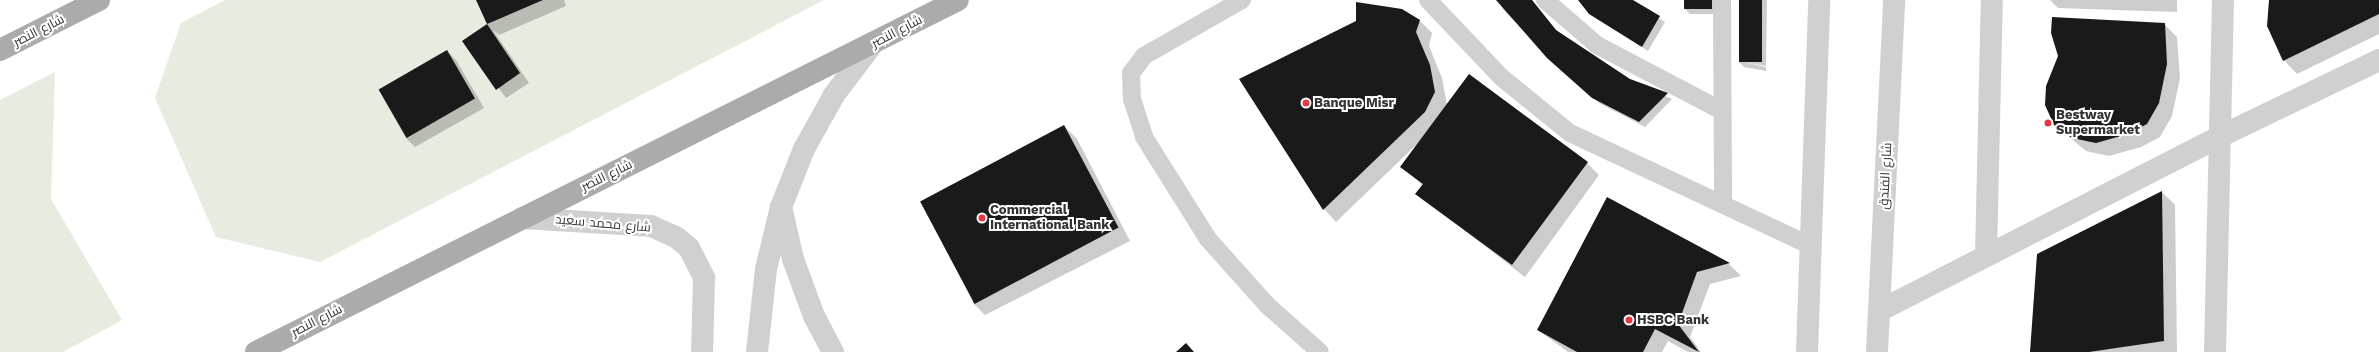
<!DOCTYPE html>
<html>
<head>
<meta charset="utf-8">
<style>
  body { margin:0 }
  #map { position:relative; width:2379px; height:352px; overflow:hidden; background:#fff; font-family:"Work Sans",Cairo,sans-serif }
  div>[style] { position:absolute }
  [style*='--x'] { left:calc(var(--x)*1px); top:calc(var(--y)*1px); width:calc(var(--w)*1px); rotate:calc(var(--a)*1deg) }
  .green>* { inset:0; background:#e6ecdf }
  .shadow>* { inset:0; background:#0003 }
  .building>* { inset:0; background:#1a1a1a; transform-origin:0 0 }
  .service>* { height:18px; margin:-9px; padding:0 9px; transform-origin:9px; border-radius:9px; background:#d0d0d0 }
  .minor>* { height:22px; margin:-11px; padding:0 11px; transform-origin:11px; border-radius:11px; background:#d0d0d0 }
  .tertiary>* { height:22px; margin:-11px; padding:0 11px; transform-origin:11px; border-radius:11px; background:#d0d0d0 }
  .primary>* { height:22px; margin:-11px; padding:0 11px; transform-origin:11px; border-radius:11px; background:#ababab }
  .dots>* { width:11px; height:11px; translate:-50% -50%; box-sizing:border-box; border:2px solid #fff; border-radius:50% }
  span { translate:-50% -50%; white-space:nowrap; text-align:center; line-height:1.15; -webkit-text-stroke:4px #fff; paint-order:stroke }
  .street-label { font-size:13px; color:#333 }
  .poi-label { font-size:13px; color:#333; font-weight:700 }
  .left { translate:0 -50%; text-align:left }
</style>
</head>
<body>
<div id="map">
  <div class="green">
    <div style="clip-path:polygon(225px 0,824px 0,320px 262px,216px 237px,155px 98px,181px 23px)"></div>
    <div style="clip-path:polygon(55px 72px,51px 199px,122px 320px,63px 352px,0 352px,0 100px)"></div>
  </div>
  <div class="shadow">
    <div style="clip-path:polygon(477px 0,564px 0,566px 6px,499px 35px,493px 30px,529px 83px,506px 98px,464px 41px,488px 24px)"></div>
    <div style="clip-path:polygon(1497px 0,1532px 0,1558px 32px,1629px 80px,1672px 99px,1645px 127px,1599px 103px,1506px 13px)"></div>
    <div style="clip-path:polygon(1579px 0,1631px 0,1665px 22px,1648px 51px,1590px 14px)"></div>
    <div style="clip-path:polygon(1685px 0,1717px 0,1717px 14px,1690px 14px,1685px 9px)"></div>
    <div style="clip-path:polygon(1740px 0,1767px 0,1766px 66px,1743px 62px,1766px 67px,1766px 71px,1744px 67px,1739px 62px)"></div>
    <div style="clip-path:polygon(2050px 0,2177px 0,2177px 12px,2058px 8px)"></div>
    <div style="clip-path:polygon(2270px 0,2379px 0,2379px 34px,2297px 74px,2284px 60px)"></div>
    <div style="clip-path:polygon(1419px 20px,1432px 33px,1429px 46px,1442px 78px,1447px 105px,1587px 163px,1599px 175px,1525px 277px,1417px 194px,1423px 186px,1402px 167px,1417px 144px,1336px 222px,1324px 209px)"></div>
    <div style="clip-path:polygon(2164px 24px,2177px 37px,2180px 78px,2172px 116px,2160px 137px,2141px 147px,2109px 156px,2086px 151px,2054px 124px)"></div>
    <div style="clip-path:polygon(447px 51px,456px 60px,484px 108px,415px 147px,406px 138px,379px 90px)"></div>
    <div style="clip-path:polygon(1064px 126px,1077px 139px,1130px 241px,985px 315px,973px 303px)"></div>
    <div style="clip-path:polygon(2162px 192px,2175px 205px,2177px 352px,2031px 352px)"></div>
    <div style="clip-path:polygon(1607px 199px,1729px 264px,1741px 276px,1710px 284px,1690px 337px,1701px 352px,1688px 352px,1668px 341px,1662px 352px,1568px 352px,1538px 330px)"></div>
  </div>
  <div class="building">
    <div style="clip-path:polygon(476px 0,543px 0,487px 24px,520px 73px,496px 90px,462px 41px,487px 24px)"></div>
    <div style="clip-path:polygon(1496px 0,1532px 0,1556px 30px,1630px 79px,1668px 93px,1639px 122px,1592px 98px,1547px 58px)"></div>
    <div style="clip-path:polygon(1578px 0,1633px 0,1660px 16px,1642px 47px,1589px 14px)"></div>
    <div style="left:1684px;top:0;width:28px;height:9px"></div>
    <div style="left:1739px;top:0;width:23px;height:62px"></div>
    <div style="clip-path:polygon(2269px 0,2379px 0,2379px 14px,2283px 61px,2267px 26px)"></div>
    <div style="clip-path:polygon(1356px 2px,1402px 9px,1420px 20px,1416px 32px,1430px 65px,1435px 92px,1425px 112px,1323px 210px,1239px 79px,1356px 21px)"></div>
    <div style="clip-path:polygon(2052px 17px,2165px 23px,2167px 64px,2159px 103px,2147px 124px,2128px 134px,2096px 143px,2072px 138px,2054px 125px,2045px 105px,2046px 86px,2058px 56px,2051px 33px)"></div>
    <div style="left:447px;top:50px;width:56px;height:79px;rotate:60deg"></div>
    <div style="clip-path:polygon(1469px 74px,1588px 162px,1512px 265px,1415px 194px,1423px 184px,1400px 167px)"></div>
    <div style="left:1064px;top:125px;width:116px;height:163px;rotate:62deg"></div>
    <div style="clip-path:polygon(2162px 191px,2164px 341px,2089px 352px,2030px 352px,2037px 254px)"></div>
    <div style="clip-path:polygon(1607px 197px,1730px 263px,1697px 272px,1678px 324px,1699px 352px,1655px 329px,1643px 352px,1577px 352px,1537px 330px)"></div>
    <div style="clip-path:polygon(1186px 343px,1194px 352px,1176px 352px)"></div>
  </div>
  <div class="service">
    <div style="--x:1242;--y:0;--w:113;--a:150.3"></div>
    <div style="--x:1144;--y:56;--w:21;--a:127"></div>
    <div style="--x:1131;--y:73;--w:26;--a:88"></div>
    <div style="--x:1132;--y:99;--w:40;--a:72"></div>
    <div style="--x:1144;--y:137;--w:120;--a:57.9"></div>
    <div style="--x:1208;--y:239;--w:90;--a:48.2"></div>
    <div style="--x:1268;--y:306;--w:69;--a:41.5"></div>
    <div style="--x:1428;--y:0;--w:106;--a:46.5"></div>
    <div style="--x:1501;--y:77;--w:89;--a:39.1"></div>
    <div style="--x:1570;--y:133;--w:266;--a:25.1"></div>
    <div style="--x:1545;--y:0;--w:69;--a:40.9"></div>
    <div style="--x:1597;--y:45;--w:141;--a:27.8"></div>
    <div style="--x:1722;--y:0;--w:204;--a:89.7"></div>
  </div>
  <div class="minor">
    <div style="--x:781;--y:207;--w:53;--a:77"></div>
    <div style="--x:793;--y:259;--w:61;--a:69.8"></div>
    <div style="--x:814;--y:316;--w:41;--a:62.2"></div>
    <div style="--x:1879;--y:311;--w:380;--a:-27.1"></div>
    <div style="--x:2217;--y:138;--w:180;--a:-25.7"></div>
    <div style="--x:2215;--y:352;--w:352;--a:-88.7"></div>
  </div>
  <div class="tertiary">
    <div style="--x:522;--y:218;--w:129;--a:3.5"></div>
    <div style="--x:651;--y:226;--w:27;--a:24"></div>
    <div style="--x:676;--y:237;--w:17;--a:40"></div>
    <div style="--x:689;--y:248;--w:34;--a:63"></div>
    <div style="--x:704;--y:278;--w:74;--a:91.5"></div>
    <div style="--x:1986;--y:256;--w:256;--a:-88.7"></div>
    <div style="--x:757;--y:352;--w:83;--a:-83.8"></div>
    <div style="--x:766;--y:269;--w:64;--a:-76.4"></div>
    <div style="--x:781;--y:207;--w:62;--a:-68.4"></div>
    <div style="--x:804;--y:149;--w:62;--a:-60.9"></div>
    <div style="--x:834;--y:95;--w:61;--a:-52.9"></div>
    <div style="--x:1807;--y:352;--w:352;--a:-88"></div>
    <div style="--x:1877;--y:352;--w:352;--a:-87.2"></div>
  </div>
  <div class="primary">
    <div style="--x:0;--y:50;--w:111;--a:-26.8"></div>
    <div style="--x:256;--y:352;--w:785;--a:-26.63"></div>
  </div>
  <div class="dots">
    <div style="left:1306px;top:103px;background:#e63946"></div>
    <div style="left:2048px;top:123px;background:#e63946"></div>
    <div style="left:982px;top:218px;background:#e63946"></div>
    <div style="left:1629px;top:320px;background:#e63946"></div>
  </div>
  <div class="street-label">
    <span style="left:39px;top:31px;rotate:-27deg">شارع النصر</span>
    <span style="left:897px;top:32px;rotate:-28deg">شارع النصر</span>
    <span style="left:607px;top:176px;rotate:-26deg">شارع النصر</span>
    <span style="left:1886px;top:176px;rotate:-87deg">شارع الفندق</span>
    <span style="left:603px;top:224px;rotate:5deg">شارع محمد سعيد</span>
    <span style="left:317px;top:321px;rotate:-27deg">شارع النصر</span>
  </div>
  <div class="poi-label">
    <span class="left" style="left:1314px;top:103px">Banque Misr</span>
    <span class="left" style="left:2056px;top:123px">Bestway<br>Supermarket</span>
    <span class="left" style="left:990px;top:218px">Commercial<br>International Bank</span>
    <span class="left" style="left:1637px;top:320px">HSBC Bank</span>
  </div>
</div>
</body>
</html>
